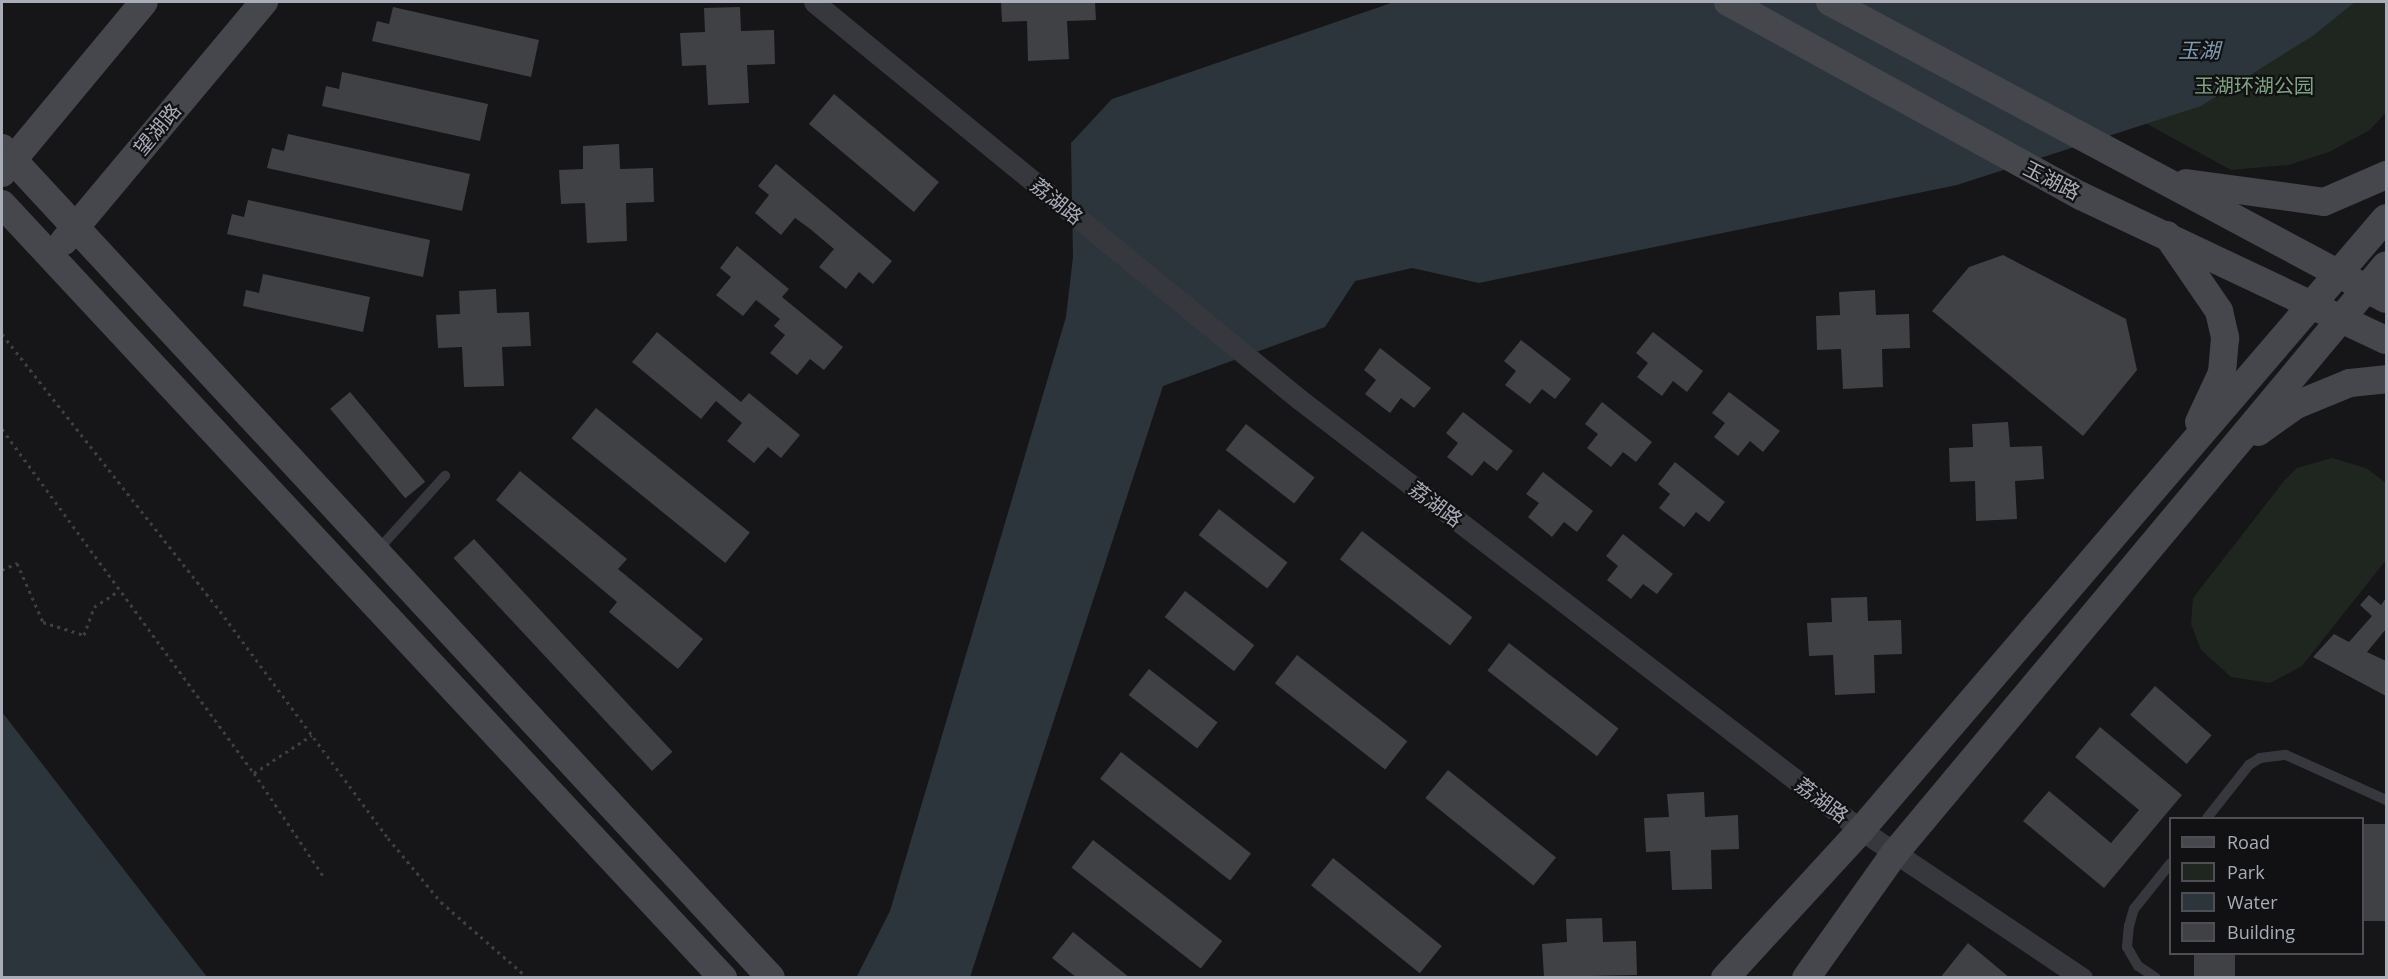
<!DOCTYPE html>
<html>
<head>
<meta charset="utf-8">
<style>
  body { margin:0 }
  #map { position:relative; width:2388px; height:979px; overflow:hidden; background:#161618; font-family:"Open Sans","Noto Sans SC",sans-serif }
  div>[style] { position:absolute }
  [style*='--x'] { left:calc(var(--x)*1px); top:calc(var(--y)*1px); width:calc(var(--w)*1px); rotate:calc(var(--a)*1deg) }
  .green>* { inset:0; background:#1e261f }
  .water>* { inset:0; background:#2c353c }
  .building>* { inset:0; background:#404145; transform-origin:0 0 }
  .path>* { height:3px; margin-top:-1.5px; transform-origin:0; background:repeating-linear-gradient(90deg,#3d3f44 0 3px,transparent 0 7.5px) }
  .lane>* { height:10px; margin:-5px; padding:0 5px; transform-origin:5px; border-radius:5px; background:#37383d }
  .street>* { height:21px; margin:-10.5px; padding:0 10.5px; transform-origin:10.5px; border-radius:10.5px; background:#37383d }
  .secondary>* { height:28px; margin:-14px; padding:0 14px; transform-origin:14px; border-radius:14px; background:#45474d }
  span { translate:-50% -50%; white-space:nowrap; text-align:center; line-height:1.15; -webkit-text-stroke:4.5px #111113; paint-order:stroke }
  .park-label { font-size:20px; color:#7fa381 }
  .street-label { font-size:20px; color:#a8adb8 }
  .water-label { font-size:21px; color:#7f9bb3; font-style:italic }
  .frame { position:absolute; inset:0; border:3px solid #a8adb8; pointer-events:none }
  .legend { position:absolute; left:2169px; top:817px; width:195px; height:138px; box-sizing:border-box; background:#111113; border:2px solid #4d4f55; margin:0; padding:8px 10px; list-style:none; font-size:18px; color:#a8adb8 }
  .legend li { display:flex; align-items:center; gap:12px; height:30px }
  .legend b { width:30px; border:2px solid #4d4f55 }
</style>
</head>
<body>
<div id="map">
  <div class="green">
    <div style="clip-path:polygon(1924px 2px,2386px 2px,2386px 112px,2370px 130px,2329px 152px,2289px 165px,2231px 170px)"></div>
    <div style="clip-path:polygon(2332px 458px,2366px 468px,2386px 483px,2386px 560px,2302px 666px,2270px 683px,2231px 677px,2201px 650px,2191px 624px,2193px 598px,2284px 481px,2297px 468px)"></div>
  </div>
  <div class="water">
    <div style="clip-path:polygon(1394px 2px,2355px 2px,2314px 35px,2201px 106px,1957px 185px,1479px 283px,1412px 268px,1355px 281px,1325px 327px,1163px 386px,970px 977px,856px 978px,890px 911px,1066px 317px,1073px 257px,1071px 143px,1112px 99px)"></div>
    <div style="clip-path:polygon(2px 712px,207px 977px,2px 977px)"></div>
  </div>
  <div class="building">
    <div style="clip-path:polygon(1001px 2px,1095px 2px,1096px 20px,1067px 21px,1069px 59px,1028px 61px,1027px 21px,1002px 22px)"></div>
    <div style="clip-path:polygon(393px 7px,539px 40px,531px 77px,372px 41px,377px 21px,389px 24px)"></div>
    <div style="clip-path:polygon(740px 7px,741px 31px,774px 30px,775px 64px,747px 65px,749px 103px,708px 105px,706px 65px,682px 66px,680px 33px,705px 32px,704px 8px)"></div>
    <div style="clip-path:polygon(342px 72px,488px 104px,480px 141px,322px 106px,326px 86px,339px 89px)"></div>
    <div style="left:834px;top:94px;width:137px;height:39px;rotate:40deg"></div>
    <div style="clip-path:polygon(288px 134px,470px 174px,462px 211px,267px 168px,272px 148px,284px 151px)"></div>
    <div style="clip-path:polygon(619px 144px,620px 169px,653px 168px,654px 202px,626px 203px,627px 241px,587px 243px,585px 203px,561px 204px,559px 170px,583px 169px,583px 146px)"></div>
    <div style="clip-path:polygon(776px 164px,892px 261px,873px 284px,859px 272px,846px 289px,819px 267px,834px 249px,809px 228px,795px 218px,781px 235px,755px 213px,769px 195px,758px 186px)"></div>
    <div style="clip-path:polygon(248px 200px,430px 240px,423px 277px,227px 234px,232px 214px,244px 217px)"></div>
    <div style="clip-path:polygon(737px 246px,789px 289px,782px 297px,843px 347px,824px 370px,810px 359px,797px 375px,770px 353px,785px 335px,774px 326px,780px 319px,756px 300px,743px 316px,716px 295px,731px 277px,720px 268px)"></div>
    <div style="clip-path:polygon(2003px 255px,2126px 319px,2137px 370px,2083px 436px,1932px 311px,1969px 267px)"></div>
    <div style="clip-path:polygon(263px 274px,370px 297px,363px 332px,243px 306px,246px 290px,259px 293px)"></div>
    <div style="clip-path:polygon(496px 289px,497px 313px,529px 312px,531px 346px,502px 347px,504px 386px,464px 387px,462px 347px,438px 348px,436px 315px,460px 314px,459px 291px)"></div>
    <div style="clip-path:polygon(1875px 290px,1876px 315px,1909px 314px,1910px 348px,1882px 349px,1883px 387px,1843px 389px,1841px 349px,1817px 350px,1816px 316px,1840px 315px,1839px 292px)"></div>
    <div style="clip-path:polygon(657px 332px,741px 402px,749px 393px,800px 435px,781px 458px,768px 447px,754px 463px,727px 441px,742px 423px,716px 401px,701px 419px,632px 362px)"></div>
    <div style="clip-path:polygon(1653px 332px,1703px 371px,1687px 392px,1673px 381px,1662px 396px,1637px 377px,1648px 363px,1636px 353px)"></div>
    <div style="clip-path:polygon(1521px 340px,1571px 379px,1555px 399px,1542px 389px,1530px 404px,1505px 385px,1516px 371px,1504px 361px)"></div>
    <div style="clip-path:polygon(1380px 348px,1431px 388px,1414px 408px,1401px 398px,1390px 413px,1365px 394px,1376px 380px,1364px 370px)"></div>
    <div style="left:350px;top:392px;width:117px;height:26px;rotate:50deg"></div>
    <div style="clip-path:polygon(1729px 392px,1780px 431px,1763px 452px,1750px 441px,1738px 456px,1714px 437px,1725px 423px,1712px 413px)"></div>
    <div style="clip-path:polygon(1602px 402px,1652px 442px,1636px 462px,1623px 452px,1611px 467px,1587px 448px,1598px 434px,1585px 424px)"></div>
    <div style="left:596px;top:408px;width:198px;height:39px;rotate:39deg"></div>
    <div style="clip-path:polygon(1463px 412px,1513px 451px,1497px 471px,1484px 461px,1472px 476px,1447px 457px,1458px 443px,1446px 433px)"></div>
    <div style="clip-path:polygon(2008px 422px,2010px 447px,2042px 446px,2044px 479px,2015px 481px,2017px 519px,1976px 521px,1975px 481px,1950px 482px,1949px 448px,1973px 447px,1972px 424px)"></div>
    <div style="left:1246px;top:424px;width:87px;height:33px;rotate:38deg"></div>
    <div style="clip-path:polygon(1675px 462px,1725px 502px,1709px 522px,1696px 512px,1684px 527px,1659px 508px,1670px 494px,1658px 484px)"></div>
    <div style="clip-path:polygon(520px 471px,627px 559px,618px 569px,703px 639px,678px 669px,609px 612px,617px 602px,496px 500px)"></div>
    <div style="clip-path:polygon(1543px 472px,1593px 511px,1577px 532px,1564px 522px,1552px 537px,1528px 517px,1539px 503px,1526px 494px)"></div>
    <div style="left:1219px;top:509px;width:87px;height:33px;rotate:38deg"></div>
    <div style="left:1362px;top:531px;width:140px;height:36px;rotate:38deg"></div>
    <div style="clip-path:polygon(1623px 534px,1673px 574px,1657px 594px,1643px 584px,1631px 599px,1607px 580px,1618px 566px,1606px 556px)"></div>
    <div style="left:474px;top:539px;width:291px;height:28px;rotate:47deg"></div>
    <div style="left:1185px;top:591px;width:88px;height:33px;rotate:38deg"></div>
    <div style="clip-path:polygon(2369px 595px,2381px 605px,2386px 598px,2386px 629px,2367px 652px,2386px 661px,2386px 696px,2313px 657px,2334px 634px,2349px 642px,2372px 616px,2360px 605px)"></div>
    <div style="clip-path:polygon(1867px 597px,1868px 621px,1901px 620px,1902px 654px,1874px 655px,1875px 693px,1835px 695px,1833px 655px,1809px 656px,1807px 623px,1832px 622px,1831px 598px)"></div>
    <div style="left:1509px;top:643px;width:139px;height:35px;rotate:38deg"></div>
    <div style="left:1297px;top:655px;width:140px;height:36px;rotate:38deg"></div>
    <div style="left:1149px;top:669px;width:87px;height:33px;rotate:38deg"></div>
    <div style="left:2155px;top:686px;width:75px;height:38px;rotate:41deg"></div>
    <div style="clip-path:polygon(2100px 727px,2182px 795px,2104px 888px,2023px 821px,2049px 791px,2111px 843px,2139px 810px,2075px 757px)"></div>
    <div style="left:1121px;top:752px;width:165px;height:34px;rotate:38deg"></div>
    <div style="left:1448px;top:770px;width:139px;height:36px;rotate:39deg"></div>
    <div style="clip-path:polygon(1704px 792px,1705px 817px,1738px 815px,1739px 849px,1711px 850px,1712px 889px,1672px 890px,1670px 851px,1646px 852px,1644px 818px,1669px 817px,1667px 794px)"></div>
    <div style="left:2364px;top:824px;width:22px;height:97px"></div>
    <div style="left:1093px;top:840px;width:164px;height:35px;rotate:38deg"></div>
    <div style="left:1333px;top:858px;width:140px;height:35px;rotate:39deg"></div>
    <div style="clip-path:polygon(1602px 918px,1603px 942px,1636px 941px,1637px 975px,1544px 977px,1542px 944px,1567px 942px,1566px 919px)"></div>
    <div style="clip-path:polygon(1073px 932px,1130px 978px,1077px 978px,1052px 958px)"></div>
    <div style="clip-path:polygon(1968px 943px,2010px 978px,1940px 978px)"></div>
    <div style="left:2194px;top:954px;width:41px;height:24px"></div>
  </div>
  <div class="path">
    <div style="--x:2;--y:334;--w:352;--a:51.8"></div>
    <div style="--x:220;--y:611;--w:282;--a:53.5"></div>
    <div style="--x:388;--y:838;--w:83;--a:50.4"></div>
    <div style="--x:441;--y:902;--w:116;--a:41.1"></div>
    <div style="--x:2;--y:429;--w:426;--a:53.8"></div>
    <div style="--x:254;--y:773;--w:125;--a:56.1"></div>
    <div style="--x:2;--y:570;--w:17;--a:-25"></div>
    <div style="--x:17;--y:563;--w:64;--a:66.2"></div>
    <div style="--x:43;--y:622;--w:43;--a:17.6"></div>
    <div style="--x:84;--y:635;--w:30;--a:-70"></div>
    <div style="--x:94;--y:607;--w:27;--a:-33"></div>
    <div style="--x:254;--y:773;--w:69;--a:-33.2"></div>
  </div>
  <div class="lane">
    <div style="--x:376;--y:552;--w:103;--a:-47.8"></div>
    <div style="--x:2207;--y:818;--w:68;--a:-51.6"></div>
    <div style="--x:2249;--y:765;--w:13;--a:-32"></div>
    <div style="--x:2260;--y:758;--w:26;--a:-7"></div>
    <div style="--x:2286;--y:755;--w:110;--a:24.2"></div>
    <div style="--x:2156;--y:978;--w:22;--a:-146"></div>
    <div style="--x:2138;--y:966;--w:22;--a:-120"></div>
    <div style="--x:2127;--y:947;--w:21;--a:-85"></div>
    <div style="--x:2129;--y:926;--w:18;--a:-74"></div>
    <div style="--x:2134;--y:909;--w:58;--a:-51.3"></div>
  </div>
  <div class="street">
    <div style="--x:814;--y:2;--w:627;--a:39.3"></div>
    <div style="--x:1299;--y:399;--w:708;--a:37.48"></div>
    <div style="--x:1861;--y:830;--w:266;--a:33.8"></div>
  </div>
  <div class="secondary">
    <div style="--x:1728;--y:2;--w:403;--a:28.8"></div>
    <div style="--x:2081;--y:196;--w:337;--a:25.3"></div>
    <div style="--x:1830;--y:2;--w:630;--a:28.11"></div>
    <div style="--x:2;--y:148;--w:1131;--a:47.18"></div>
    <div style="--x:2;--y:173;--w:222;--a:-50.3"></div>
    <div style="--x:2186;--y:183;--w:139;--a:7.8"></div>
    <div style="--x:2324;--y:202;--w:68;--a:-23.5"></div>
    <div style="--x:2;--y:204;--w:1058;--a:47.03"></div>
    <div style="--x:2167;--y:235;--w:92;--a:55.6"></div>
    <div style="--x:2219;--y:311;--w:28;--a:77"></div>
    <div style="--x:2225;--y:338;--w:35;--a:95"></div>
    <div style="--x:2222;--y:373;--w:54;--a:115.1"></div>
    <div style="--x:64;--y:241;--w:312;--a:-50.1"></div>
    <div style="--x:2258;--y:432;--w:47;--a:-35.4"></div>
    <div style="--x:2296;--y:405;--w:58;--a:-22.2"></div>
    <div style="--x:2350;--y:383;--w:36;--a:-6"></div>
    <div style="--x:1725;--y:978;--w:201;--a:-47.4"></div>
    <div style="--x:1861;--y:830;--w:806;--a:-49.38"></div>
    <div style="--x:1806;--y:978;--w:152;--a:-54.6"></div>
    <div style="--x:1894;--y:854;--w:767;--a:-50.13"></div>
  </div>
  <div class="park-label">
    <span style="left:2254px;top:85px">玉湖环湖公园</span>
  </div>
  <div class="street-label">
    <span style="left:157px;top:129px;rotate:-50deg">望湖路</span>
    <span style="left:2052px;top:180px;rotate:27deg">玉湖路</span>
    <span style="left:1057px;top:201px;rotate:39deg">荔湖路</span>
    <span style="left:1436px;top:504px;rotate:37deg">荔湖路</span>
    <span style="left:1822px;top:800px;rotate:37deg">荔湖路</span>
  </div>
  <div class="water-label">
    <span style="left:2199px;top:50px">玉湖</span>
  </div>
  <div class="frame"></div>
  <ul class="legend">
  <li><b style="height:8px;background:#45474d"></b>Road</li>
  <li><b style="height:16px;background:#1e261f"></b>Park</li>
  <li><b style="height:16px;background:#2c353c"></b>Water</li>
  <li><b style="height:16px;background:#404145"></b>Building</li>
  </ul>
</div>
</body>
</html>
